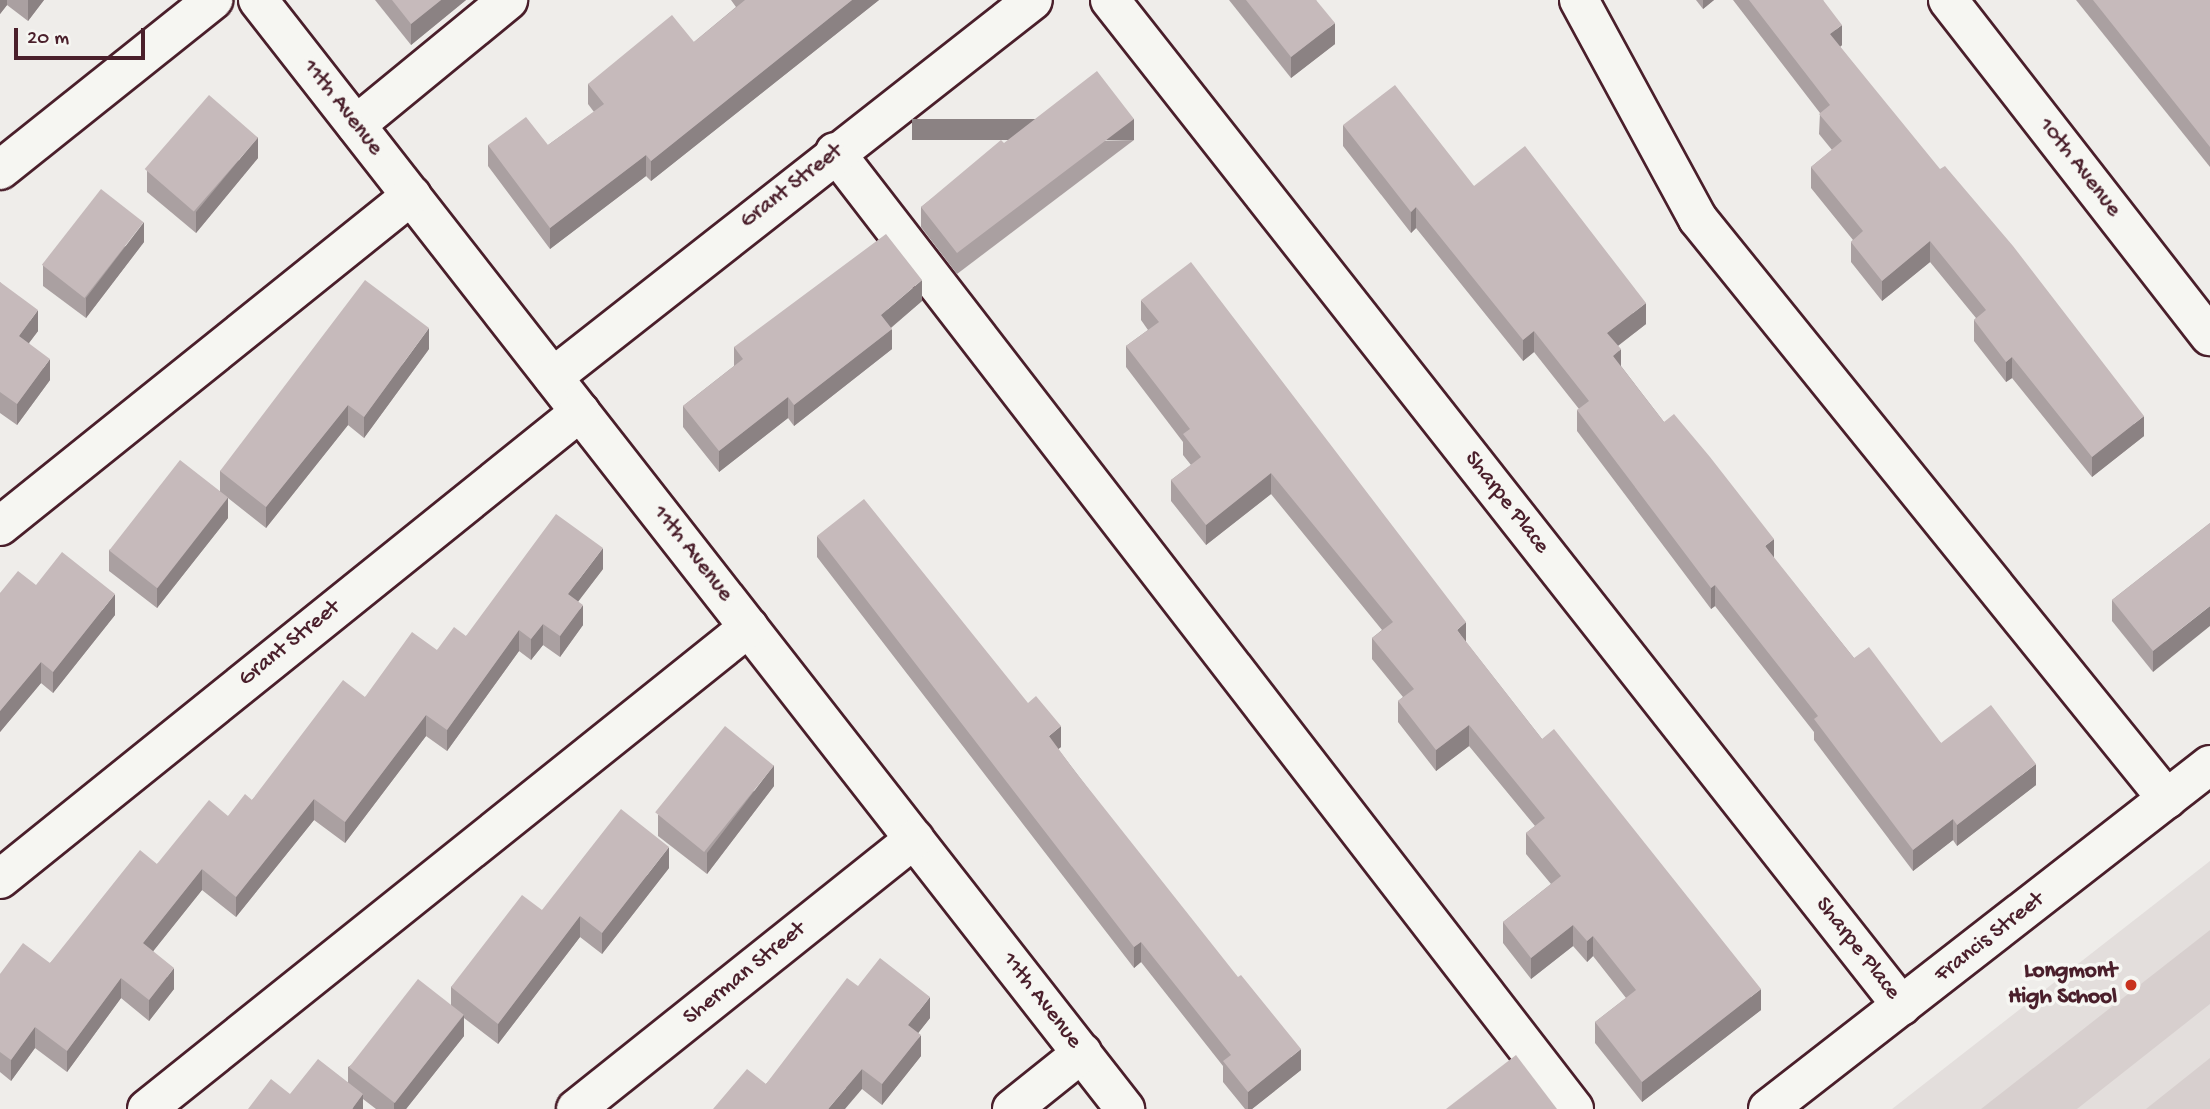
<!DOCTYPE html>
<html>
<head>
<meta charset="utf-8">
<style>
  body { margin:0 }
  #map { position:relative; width:2210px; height:1109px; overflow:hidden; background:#efedea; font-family:"Gochi Hand",sans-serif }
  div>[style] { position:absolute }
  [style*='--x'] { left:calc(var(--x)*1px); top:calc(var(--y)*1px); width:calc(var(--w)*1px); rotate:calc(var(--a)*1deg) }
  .built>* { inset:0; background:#e3dedc }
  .green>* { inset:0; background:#d7cfce }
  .roads { filter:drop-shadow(2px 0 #4a1f2b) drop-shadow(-2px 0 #4a1f2b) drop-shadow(0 2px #4a1f2b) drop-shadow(0 -2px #4a1f2b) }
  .minor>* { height:38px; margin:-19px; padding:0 19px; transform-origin:19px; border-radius:19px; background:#f6f6f2 }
  .wall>* { inset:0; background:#aaa0a1 }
  .shaded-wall>* { inset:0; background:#8b8283; transform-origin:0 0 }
  .building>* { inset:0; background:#c6babb; transform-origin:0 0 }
  .dots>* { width:19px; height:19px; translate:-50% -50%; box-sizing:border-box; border:4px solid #f6f6f2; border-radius:50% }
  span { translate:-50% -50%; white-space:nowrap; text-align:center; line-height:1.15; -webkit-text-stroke:7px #f6f6f2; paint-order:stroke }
  .street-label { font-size:23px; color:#4a1f2b }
  .poi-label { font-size:23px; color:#4a1f2b; font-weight:700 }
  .right { translate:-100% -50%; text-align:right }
  .scale { position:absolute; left:14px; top:28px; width:131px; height:32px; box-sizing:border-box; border:4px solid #4a1f2b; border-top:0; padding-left:9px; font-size:21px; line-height:24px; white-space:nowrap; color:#4a1f2b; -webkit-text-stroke:5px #f6f6f2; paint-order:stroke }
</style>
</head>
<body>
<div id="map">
  <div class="built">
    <div style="clip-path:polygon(2210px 861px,2210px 1109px,1892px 1109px)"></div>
  </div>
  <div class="green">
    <div style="clip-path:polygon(2210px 930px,2210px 1004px,2077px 1109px,1981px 1109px)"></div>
    <div style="clip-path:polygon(2210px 1058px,2210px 1109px,2146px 1109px)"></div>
  </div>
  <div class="roads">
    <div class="minor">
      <div style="--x:258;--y:0;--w:1408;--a:51.98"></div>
      <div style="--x:1110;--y:0;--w:1280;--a:51.79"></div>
      <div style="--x:1579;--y:0;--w:249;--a:61.5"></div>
      <div style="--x:1698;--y:219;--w:746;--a:51.04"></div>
      <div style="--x:1948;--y:0;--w:426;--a:52.1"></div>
      <div style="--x:356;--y:125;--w:197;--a:-39.4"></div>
      <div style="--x:835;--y:152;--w:1209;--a:52.32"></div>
      <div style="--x:0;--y:170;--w:273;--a:-38.6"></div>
      <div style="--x:553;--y:377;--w:610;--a:-38.15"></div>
      <div style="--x:0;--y:526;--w:528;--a:-38.78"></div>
      <div style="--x:0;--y:879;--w:745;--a:-38.84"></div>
      <div style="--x:147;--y:1109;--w:771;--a:-38.68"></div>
      <div style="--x:576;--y:1109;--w:433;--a:-38.6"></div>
      <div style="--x:1012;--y:1109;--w:90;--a:-38.7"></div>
      <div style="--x:1768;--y:1109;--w:560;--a:-37.89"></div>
    </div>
  </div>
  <div class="wall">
    <div style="clip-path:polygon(0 0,44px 0,28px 21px,7px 5px,0 14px)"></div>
    <div style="clip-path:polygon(375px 0,466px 0,411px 45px)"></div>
    <div style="clip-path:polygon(731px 0,879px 0,651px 181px,646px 176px,550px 249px,488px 166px,488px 145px,548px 145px,594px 112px,588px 104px,588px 84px,694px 42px,736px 7px)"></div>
    <div style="clip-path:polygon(1229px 0,1316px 0,1335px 44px,1291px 78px)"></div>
    <div style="clip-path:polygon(1696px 0,1714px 0,1703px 9px)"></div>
    <div style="clip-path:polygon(1733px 0,1823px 0,1842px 45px,1840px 47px,2144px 436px,2092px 477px,2012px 378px,2006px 382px,1974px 341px,1974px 320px,1976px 318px,1930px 262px,1882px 301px,1851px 262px,1851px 242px,1853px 240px,1811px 188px,1811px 167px,1832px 150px,1819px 134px,1820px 113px)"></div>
    <div style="clip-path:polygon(2076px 0,2210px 0,2210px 167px)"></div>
    <div style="clip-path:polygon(1343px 125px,1474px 186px,1646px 324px,1618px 346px,1621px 366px,1664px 422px,1854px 658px,1941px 743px,2036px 785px,1957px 846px,1953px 840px,1913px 871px,1814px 740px,1814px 732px,1715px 606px,1711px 609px,1577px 431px,1577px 410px,1579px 409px,1534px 352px,1523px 361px,1416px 228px,1411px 233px,1343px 146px)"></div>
    <div style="clip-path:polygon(1134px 140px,957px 274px,921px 227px,921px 207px,1004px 143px)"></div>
    <div style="clip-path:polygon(258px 158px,196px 233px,147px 192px,147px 171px)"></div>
    <div style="clip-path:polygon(144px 242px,86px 318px,43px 286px,43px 265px)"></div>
    <div style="clip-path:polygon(0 282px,38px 331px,29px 343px,50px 380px,17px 425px,0 413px)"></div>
    <div style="clip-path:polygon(1141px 300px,1466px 642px,1542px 739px,1761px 1010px,1642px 1102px,1595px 1043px,1595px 1022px,1626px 998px,1593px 956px,1587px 962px,1573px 946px,1531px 979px,1503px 943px,1503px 922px,1551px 884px,1526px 854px,1526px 833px,1535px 826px,1469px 746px,1436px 771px,1398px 722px,1398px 701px,1403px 697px,1372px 659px,1372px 638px,1382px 630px,1271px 494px,1206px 545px,1171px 501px,1171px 480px,1191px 465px,1183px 455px,1183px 442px,1126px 367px,1126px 346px,1148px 330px,1141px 320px)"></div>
    <div style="clip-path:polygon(922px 301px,891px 328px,892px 349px,794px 426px,788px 418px,719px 472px,683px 427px,683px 406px,734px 366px,734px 347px)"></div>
    <div style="clip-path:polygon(429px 349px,364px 438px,348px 425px,266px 528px,228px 498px,228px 518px,157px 608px,109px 571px,109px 550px,220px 491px,220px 471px)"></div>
    <div style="clip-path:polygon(2210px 523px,2153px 672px,2112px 621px,2112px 600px)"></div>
    <div style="clip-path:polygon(817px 536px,1061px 747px,1058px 749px,1074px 770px,1301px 1070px,1252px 1109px,1245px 1109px,1223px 1082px,1223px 1066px,1141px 962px,1134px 968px,817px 557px)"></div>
    <div style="clip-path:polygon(603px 569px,578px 601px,583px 625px,560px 657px,543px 645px,531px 660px,519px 651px,447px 751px,426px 736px,345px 843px,314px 820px,236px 917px,202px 890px,153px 951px,174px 989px,149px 1021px,121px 998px,67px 1072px,35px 1048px,11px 1081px,0 1072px,0 974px,50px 963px,157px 864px,252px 800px,365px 697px,437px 650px)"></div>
    <div style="clip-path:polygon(36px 585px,115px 615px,53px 693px,41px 683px,0 732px,0 593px)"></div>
    <div style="clip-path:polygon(774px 786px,707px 874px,658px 836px,658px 815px)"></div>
    <div style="clip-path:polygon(669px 868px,602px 954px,580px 937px,498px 1044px,464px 1018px,464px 1036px,406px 1109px,376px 1109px,363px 1099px,363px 1109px,290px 1094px,348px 1082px,348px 1067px,451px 1005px,451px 987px,542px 910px)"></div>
    <div style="clip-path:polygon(858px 986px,930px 1018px,918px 1033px,921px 1056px,882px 1105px,862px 1089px,766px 1084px)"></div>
  </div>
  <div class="shaded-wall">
    <div style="clip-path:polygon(0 0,7px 0,7px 5px,0 14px)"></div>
    <div style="clip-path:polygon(28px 0,44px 0,28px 21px)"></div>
    <div style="clip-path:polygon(441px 0,466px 0,411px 45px,411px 24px)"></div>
    <div style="clip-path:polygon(852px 0,879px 0,651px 181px,651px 161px)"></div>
    <div style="clip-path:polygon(1703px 0,1714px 0,1703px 9px)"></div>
    <div style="clip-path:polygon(1335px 23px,1335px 44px,1291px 78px,1291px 57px)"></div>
    <div style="clip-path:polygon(1842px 25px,1842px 45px,1830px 55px,1830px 34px)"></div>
    <div style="left:1134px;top:119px;width:21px;height:222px;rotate:90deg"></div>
    <div style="clip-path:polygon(258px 137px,258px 158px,196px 233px,196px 212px)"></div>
    <div style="clip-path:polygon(646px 155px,646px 176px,550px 249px,550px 228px)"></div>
    <div style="clip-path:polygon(1416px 207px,1416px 228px,1411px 233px,1411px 212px)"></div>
    <div style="clip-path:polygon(144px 222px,144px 242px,86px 318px,86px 298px)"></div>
    <div style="clip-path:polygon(1930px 241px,1930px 262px,1882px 301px,1882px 281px)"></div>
    <div style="clip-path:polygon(922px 280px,922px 301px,881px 336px,881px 315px)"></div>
    <div style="clip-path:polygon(1646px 303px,1646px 324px,1607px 354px,1607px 333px)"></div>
    <div style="clip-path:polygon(38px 310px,38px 331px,19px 356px,19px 336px)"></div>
    <div style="clip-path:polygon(429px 328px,429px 349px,364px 438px,364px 417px)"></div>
    <div style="clip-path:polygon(892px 329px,892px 349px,794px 426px,794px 405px)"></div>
    <div style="clip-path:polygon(1534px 331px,1534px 352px,1523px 361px,1523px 340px)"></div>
    <div style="clip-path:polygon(1621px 349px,1621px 370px,1613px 356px)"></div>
    <div style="clip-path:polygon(2012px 357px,2012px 378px,2006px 382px,2006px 362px)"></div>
    <div style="clip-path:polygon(50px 359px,50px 380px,17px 425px,17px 404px)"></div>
    <div style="clip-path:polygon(788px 397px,788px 418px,719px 472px,719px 451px)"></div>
    <div style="clip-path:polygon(348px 405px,348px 425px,266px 528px,266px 507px)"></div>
    <div style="clip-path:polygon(2144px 416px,2144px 436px,2092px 477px,2092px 457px)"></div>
    <div style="clip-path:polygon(1271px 473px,1271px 494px,1206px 545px,1206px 525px)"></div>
    <div style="clip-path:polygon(228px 497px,228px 518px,157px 608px,157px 587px)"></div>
    <div style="clip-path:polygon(1774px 539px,1774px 560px,1765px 546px)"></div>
    <div style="clip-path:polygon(603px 548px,603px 569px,568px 615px,568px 594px)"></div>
    <div style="clip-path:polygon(1715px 585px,1715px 606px,1711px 609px,1711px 588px)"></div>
    <div style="clip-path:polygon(115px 594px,115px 615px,53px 693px,53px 672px)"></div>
    <div style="clip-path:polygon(583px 605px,583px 625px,560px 657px,560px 636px)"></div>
    <div style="clip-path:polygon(2210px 606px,2210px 626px,2153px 672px,2153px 651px)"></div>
    <div style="clip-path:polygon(1466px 622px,1466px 643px,1457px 630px)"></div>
    <div style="clip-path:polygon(543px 624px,543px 645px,531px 660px,531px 639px)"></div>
    <div style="clip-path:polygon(519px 630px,519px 651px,447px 751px,447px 730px)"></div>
    <div style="clip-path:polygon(41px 662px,41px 683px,0 732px,0 711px)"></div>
    <div style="clip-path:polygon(426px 715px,426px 736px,345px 843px,345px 822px)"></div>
    <div style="clip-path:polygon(1469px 725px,1469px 746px,1436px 771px,1436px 750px)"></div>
    <div style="clip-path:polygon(1061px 726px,1061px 747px,1049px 756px,1049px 736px)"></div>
    <div style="clip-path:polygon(2036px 764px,2036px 785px,1957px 846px,1957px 825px)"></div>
    <div style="clip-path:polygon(774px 765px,774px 786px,707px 874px,707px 853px)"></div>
    <div style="clip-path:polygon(314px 799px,314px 820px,236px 917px,236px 897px)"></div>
    <div style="clip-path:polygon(1953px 819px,1953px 840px,1913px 871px,1913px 850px)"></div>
    <div style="clip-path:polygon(669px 847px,669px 868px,602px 954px,602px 933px)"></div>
    <div style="clip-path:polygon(202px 869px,202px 890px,143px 964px,143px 943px)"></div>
    <div style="clip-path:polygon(580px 916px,580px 937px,498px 1044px,498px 1024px)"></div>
    <div style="clip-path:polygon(1573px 925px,1573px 946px,1531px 979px,1531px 958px)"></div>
    <div style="clip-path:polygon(1593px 936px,1593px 956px,1587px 962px,1587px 941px)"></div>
    <div style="clip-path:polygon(1141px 942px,1141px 962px,1134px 968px,1134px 947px)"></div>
    <div style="clip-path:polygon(174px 968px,174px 989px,149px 1021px,149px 1000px)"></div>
    <div style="clip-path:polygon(121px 978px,121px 998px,67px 1072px,67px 1051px)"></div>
    <div style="clip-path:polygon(1761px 989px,1761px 1010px,1642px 1102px,1642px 1082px)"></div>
    <div style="clip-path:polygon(930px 997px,930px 1018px,908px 1046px,908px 1025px)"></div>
    <div style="clip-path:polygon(464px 1015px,464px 1036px,406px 1109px,394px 1109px,394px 1103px)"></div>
    <div style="clip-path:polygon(35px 1027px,35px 1048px,11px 1081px,11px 1060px)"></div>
    <div style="clip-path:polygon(921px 1035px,921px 1056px,882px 1105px,882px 1084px)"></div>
    <div style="clip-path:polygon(1301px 1049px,1301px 1070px,1252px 1109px,1248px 1109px,1248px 1092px)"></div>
    <div style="clip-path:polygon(862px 1069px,862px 1089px,845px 1109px,828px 1109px)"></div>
    <div style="clip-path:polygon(363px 1094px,363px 1109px,352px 1109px)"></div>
  </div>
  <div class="building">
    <div style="clip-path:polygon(392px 0,441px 0,411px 24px)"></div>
    <div style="clip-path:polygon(745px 0,852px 0,651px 161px,646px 155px,550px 228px,488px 145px,526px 117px,548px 145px,604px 104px,588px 84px,672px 15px,694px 42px)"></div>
    <div style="clip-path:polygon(1246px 0,1316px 0,1335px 23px,1291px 57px)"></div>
    <div style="clip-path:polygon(1749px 0,1823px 0,1842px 25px,1830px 34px,1940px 169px,1945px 166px,2013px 246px,2144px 416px,2092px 457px,2012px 357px,2006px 362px,1974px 320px,1986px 310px,1930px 241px,1882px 281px,1851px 242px,1863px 231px,1811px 167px,1842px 141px,1819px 114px,1830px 105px)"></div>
    <div style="clip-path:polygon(2093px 0,2210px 0,2210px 147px)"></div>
    <div style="clip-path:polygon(1097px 71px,1134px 119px,957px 253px,921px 207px,1001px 140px,1004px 143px)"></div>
    <div style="clip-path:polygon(1395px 85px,1474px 186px,1525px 146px,1646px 303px,1607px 333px,1621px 349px,1613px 356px,1664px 422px,1674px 414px,1710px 457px,1774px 539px,1765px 546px,1854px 658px,1869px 647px,1941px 743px,1991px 705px,2036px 764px,1957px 825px,1953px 819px,1913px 850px,1814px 719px,1818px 716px,1715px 585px,1711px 588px,1577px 410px,1589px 401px,1534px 331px,1523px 340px,1416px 207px,1411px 212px,1343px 125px)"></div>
    <div style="left:209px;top:95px;width:65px;height:98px;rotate:41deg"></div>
    <div style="left:101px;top:189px;width:54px;height:96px;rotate:38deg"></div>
    <div style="clip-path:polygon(886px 234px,922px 280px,881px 315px,892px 329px,794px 405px,788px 397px,719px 451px,683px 406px,743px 359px,734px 347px)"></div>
    <div style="clip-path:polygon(1191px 262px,1466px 622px,1457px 630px,1542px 739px,1554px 729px,1761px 989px,1642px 1082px,1595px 1022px,1636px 990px,1593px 936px,1587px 941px,1573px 925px,1531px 958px,1503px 922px,1561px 876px,1526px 833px,1545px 818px,1469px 725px,1436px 750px,1398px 701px,1414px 689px,1372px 638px,1393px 622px,1271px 473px,1206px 525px,1171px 480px,1201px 457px,1183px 434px,1190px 429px,1126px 346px,1159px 322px,1141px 300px)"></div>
    <div style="clip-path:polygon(365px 280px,429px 328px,364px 417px,348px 405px,266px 507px,220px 471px)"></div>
    <div style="clip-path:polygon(0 282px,38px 310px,19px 336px,50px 359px,17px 404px,0 392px)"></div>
    <div style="left:180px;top:460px;width:61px;height:115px;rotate:38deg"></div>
    <div style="clip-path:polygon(864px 499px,1028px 703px,1036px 696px,1061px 726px,1049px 736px,1074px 770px,1238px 977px,1241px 975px,1301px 1049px,1248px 1092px,1223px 1061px,1231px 1055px,1141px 942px,1134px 947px,817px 536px)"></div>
    <div style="clip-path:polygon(556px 514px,603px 548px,568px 594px,583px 605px,560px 636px,543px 624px,531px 639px,519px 630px,447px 730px,426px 715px,345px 822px,314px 799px,236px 897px,202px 869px,143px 943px,174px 968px,149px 1000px,121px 978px,67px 1051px,35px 1027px,11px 1060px,0 1052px,0 974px,23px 943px,50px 963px,140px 850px,157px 864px,209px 800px,228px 816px,245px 794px,252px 800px,343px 680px,365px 697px,412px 632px,437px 650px,454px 627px,466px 636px)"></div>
    <div style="clip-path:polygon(2210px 523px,2210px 606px,2153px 651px,2112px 600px)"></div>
    <div style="clip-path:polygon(62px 552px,115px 594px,53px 672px,41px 662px,0 711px,0 593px,18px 571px,36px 585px)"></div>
    <div style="left:725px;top:726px;width:63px;height:111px;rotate:39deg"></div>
    <div style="clip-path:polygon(621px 809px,669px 847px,602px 933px,580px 916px,498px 1024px,451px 987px,522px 895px,542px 910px)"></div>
    <div style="clip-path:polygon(880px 958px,930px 997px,908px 1025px,921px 1035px,882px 1084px,862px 1069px,828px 1109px,713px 1109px,747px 1069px,766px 1084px,847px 978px,858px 986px)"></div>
    <div style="left:418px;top:979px;width:58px;height:112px;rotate:38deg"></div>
    <div style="clip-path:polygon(1516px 1055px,1557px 1109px,1446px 1109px)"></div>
    <div style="clip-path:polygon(318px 1059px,363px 1094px,352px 1109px,248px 1109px,271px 1079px,290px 1094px)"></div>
  </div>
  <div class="dots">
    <div style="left:2131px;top:985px;background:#c8321e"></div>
  </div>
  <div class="street-label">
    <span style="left:342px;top:108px;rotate:52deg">11th Avenue</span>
    <span style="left:2079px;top:168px;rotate:52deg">10th Avenue</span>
    <span style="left:792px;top:187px;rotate:-38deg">Grant Street</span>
    <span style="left:1506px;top:503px;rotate:52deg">Sharpe Place</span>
    <span style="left:692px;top:554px;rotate:52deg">11th Avenue</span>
    <span style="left:290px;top:644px;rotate:-39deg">Grant Street</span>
    <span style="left:1990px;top:938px;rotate:-38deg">Francis Street</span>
    <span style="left:1857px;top:949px;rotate:52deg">Sharpe Place</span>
    <span style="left:745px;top:974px;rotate:-39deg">Sherman Street</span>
    <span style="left:1041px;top:1001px;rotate:52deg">11th Avenue</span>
  </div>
  <div class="poi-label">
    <span class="right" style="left:2117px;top:985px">Longmont<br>High School</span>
  </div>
  <div class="scale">20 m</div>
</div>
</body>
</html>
